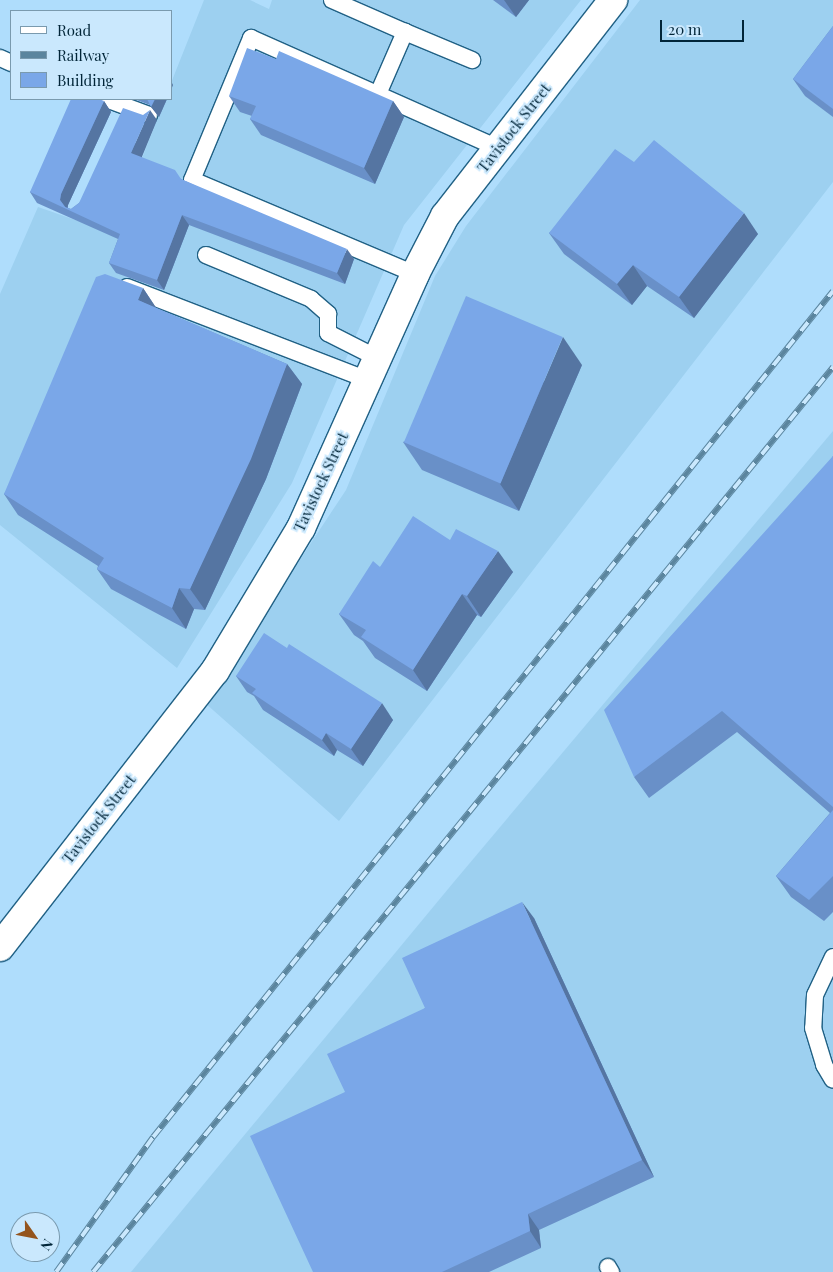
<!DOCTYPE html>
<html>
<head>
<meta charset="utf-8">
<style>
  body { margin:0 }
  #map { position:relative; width:833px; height:1272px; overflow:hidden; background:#afddfc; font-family:"Playfair Display",serif }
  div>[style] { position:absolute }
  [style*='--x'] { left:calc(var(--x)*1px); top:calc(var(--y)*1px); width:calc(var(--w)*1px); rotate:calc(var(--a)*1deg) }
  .built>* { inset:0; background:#9dd0f0 }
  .roads { filter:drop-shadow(1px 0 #216185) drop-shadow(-1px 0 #216185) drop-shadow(0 1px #216185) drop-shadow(0 -1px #216185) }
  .service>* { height:16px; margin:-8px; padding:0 8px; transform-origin:8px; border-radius:8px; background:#fff }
  .minor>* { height:28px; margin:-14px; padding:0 14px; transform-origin:14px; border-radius:14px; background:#fff }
  .rail>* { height:5.5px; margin-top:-2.75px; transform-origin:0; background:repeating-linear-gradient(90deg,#cae8fd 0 11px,#5b859e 0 22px); box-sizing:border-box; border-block:1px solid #5b859e }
  .wall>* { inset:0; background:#6990c8 }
  .shaded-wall>* { inset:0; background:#5575a2 }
  .building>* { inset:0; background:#7aa7e8; transform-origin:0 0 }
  span { translate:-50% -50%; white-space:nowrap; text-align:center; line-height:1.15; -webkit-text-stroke:4px #cae8fd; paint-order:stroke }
  .street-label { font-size:15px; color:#012538 }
  .legend { position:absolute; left:10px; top:10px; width:162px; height:90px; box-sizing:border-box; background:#cae8fd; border:1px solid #7a9aae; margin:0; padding:6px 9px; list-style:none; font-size:15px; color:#012538 }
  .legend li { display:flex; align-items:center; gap:10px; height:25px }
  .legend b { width:25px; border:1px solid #7a9aae }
  .north { position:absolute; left:10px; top:1212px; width:50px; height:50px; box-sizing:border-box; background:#cae8fd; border:1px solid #7a9aae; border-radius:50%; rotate:123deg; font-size:14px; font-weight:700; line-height:20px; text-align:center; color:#012538 }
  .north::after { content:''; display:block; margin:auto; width:18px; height:22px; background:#94541d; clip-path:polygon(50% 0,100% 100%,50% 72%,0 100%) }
  .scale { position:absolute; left:660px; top:20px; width:84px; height:22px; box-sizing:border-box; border:2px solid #012538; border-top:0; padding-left:6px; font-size:15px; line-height:18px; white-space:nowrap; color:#012538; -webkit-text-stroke:4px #cae8fd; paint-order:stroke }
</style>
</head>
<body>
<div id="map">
  <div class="built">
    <div style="clip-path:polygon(204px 0,250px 0,269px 9px,272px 0,581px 0,404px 225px,292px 483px,177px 668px,0 525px,0 294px,38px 207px,113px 233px,165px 99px,171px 99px,171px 83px)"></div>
    <div style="clip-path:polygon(640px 0,833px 0,833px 182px,339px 821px,205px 703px,346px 490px,435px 276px,466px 226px)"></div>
    <div style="clip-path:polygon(833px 431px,833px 1272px,131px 1272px,453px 883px)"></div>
  </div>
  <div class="roads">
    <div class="service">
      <div style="--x:332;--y:0;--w:80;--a:23.7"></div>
      <div style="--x:0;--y:58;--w:12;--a:24"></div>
      <div style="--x:378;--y:94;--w:68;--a:-66.5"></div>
      <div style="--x:405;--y:32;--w:73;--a:22.7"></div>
      <div style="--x:106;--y:99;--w:46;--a:20.4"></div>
      <div style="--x:206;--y:255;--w:114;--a:22.7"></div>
      <div style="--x:311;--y:299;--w:23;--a:41"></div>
      <div style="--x:328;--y:314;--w:19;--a:90"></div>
      <div style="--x:328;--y:333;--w:55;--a:27"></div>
      <div style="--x:415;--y:274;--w:242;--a:-157.1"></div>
      <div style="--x:192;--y:180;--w:154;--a:-67.4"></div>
      <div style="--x:251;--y:38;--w:270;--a:24"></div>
      <div style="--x:127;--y:287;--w:258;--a:21.1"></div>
      <div style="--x:833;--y:957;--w:42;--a:115.3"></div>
      <div style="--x:815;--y:995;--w:33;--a:93"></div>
      <div style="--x:813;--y:1028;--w:39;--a:73"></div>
      <div style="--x:824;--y:1065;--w:17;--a:59"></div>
      <div style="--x:608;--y:1267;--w:6;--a:59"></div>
    </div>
    <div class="minor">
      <div style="--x:0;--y:947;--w:350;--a:-52.1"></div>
      <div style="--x:215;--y:671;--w:167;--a:-59"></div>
      <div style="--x:301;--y:528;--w:278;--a:-65.8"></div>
      <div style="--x:415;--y:274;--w:65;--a:-62.7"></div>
      <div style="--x:445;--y:216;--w:274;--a:-52.1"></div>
    </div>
  </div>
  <div class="rail">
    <div style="--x:56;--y:1272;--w:166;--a:-54.3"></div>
    <div style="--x:153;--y:1137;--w:1085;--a:-51.21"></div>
    <div style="--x:93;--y:1272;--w:1169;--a:-50.73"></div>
  </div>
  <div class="wall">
    <div style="clip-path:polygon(493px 0,529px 0,516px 17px)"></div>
    <div style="clip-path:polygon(833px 26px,833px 117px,805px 96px,793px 79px)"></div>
    <div style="clip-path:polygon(229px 96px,393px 101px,404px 117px,375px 184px,261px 135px,250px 119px,252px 116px,240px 112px)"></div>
    <div style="clip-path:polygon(134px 99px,167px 99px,159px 117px,150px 105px)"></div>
    <div style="clip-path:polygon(104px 101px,111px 112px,68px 205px,68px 208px,71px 209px,79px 203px,157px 120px,141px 157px,181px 179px,354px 259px,345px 284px,189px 225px,164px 290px,116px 273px,109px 263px,118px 239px,37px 203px,30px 192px)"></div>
    <div style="clip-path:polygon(634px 162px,758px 234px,694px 318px,647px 286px,632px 305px,564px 254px,549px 233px)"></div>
    <div style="clip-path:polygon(143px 288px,156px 308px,287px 364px,302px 384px,266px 479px,205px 610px,194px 609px,186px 629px,111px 589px,97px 569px,98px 566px,18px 515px,4px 494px)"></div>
    <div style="clip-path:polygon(582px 365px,519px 511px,422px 470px,403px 442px)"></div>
    <div style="clip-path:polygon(833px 456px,833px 912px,824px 921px,791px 897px,776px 876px,830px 813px,737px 732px,649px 798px,634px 777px)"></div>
    <div style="clip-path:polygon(450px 540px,513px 572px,481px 617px,477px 615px,427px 691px,375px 658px,363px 641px,354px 635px,339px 614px,380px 567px)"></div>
    <div style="clip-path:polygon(287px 648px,393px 720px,363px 766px,337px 750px,334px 756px,263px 710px,254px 696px,247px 692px,236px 676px)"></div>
    <div style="clip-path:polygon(534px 918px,654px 1177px,539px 1230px,541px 1248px,489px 1272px,313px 1272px,345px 1092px,425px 1008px)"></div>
  </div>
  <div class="shaded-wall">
    <div style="clip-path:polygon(504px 0,529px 0,516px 17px)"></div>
    <div style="clip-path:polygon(171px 81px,173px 85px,171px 90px)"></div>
    <div style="clip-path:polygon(155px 99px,167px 99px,159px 117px,151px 107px)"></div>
    <div style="clip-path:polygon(104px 101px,111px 112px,68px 205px,67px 209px,60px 200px,61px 194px)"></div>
    <div style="clip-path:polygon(393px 101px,404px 117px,375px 184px,364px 168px)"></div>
    <div style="clip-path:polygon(150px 110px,157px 120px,139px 164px,131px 153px)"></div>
    <div style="clip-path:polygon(744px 213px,758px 234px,694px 318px,679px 297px)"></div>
    <div style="clip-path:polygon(182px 215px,189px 225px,164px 290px,157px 280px)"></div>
    <div style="clip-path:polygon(347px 249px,354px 259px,345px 284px,337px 273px)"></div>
    <div style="clip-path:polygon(633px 265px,647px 286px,632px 305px,617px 284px)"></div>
    <div style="clip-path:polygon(143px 288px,157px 309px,138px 300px)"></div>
    <div style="clip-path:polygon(563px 337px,582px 365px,519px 511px,500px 484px)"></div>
    <div style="clip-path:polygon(287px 364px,302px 384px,266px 479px,205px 610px,190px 589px)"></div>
    <div style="clip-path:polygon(498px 551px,513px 572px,481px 617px,467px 596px)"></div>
    <div style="clip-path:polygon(179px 588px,194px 609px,186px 629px,172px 608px)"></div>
    <div style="clip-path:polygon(462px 594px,477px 615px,427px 691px,413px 670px)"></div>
    <div style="clip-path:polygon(382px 703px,393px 720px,363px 766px,351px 749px)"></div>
    <div style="clip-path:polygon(326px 733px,337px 750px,334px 756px,322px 740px)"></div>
    <div style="clip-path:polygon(522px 902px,534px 918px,654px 1177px,642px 1160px)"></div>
    <div style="clip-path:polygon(528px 1214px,539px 1230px,541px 1248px,530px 1231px)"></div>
  </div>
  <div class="building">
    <div style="clip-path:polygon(833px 26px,833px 109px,793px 79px)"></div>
    <div style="clip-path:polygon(247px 48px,276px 59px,279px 51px,393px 101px,364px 168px,250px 119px,256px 106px,229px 96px)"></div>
    <div style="clip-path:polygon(71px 99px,99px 99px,104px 101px,61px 194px,60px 200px,65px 207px,71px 209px,79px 203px,123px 108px,143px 115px,150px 110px,131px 153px,175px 170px,181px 179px,347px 249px,337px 273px,182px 215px,157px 280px,109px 263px,120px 234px,30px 192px)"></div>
    <div style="clip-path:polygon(147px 99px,155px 99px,151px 107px)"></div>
    <div style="clip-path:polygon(654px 140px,744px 213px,679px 297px,633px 265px,617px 284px,549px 233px,615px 149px,634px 162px)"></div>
    <div style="clip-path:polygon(105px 274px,143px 288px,138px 300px,287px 364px,251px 459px,190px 589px,179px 588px,172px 608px,97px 569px,104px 558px,4px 494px,96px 277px)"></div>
    <div style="left:466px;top:296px;width:105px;height:159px;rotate:23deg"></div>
    <div style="clip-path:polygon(833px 456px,833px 807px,722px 711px,634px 777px,604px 710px)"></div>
    <div style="clip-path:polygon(413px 516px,450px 540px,456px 529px,498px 551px,467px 596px,462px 594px,413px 670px,361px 637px,366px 630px,339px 614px,373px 561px,380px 567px)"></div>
    <div style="clip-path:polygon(264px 633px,287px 648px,289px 644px,382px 703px,351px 749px,326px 733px,322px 740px,252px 693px,256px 689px,236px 676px)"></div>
    <div style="clip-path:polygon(833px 810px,833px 876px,809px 900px,776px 876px)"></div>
    <div style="clip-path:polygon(522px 902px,642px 1160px,528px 1214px,530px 1231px,442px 1272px,313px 1272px,250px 1136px,345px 1092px,327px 1054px,425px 1008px,402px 958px)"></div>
  </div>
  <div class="street-label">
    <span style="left:514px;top:128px;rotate:-52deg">Tavistock Street</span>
    <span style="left:321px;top:482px;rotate:-65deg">Tavistock Street</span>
    <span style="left:99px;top:819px;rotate:-52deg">Tavistock Street</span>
  </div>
  <ul class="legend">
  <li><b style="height:6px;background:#fff"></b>Road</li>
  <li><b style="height:6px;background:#5b859e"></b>Railway</li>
  <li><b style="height:14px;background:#7aa7e8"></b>Building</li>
  </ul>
  <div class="north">N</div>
  <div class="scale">20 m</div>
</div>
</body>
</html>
